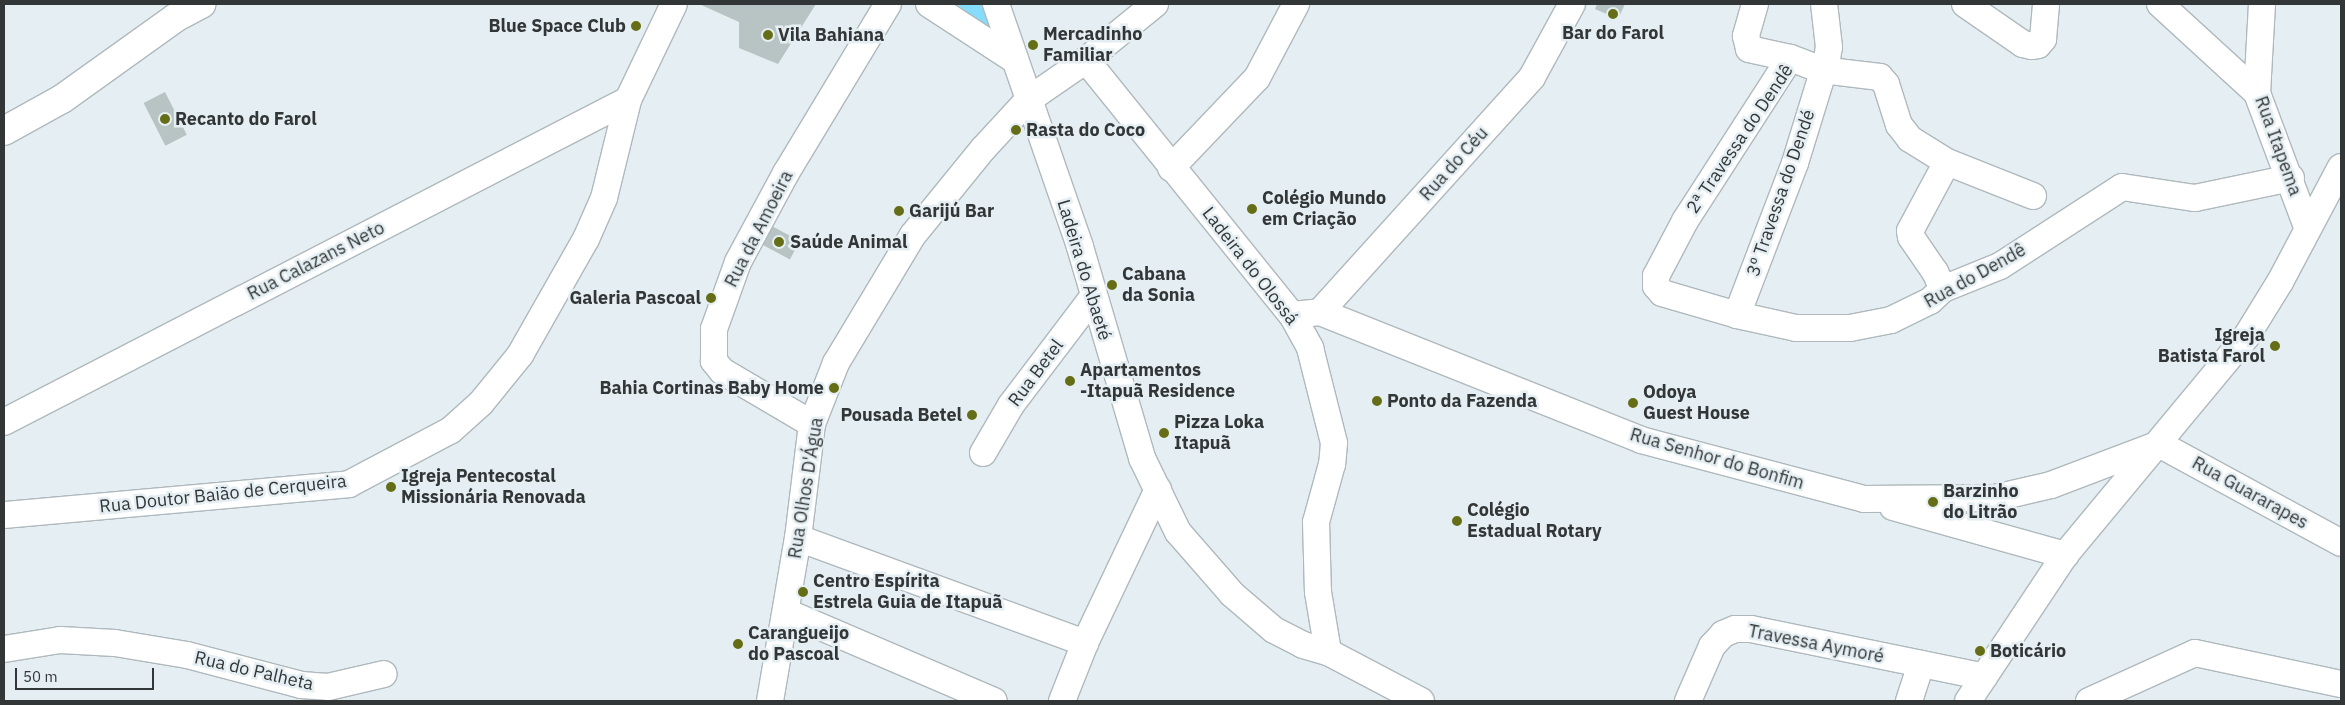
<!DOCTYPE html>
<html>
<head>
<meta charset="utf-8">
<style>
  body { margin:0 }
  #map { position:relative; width:2345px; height:705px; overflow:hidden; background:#e5eff3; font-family:"IBM Plex Sans",sans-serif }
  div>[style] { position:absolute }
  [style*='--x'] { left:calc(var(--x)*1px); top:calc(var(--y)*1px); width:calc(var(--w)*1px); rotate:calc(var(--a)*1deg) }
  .green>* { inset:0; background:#86dcfb }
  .building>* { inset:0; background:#b8c3c3; transform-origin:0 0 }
  .roads { filter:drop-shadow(1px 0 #afb9bd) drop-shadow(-1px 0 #afb9bd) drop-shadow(0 1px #afb9bd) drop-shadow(0 -1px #afb9bd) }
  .minor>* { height:26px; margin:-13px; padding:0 13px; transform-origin:13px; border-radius:13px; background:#fff }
  .major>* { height:28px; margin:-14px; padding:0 14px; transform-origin:14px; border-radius:14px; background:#fff }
  .dots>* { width:14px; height:14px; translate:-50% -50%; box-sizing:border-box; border:2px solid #e5eff3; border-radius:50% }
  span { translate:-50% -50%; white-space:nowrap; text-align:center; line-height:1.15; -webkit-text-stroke:5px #e5eff3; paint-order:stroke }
  .poi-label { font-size:18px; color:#323637; font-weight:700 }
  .right { translate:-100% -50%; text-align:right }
  .left { translate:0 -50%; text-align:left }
  .street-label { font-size:18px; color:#323637 }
  .frame { position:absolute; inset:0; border:5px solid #323637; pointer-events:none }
  .scale { position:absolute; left:15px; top:668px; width:139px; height:22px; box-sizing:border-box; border:2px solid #323637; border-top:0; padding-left:6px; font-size:15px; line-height:18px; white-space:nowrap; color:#323637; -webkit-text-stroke:4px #e5eff3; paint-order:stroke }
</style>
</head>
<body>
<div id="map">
  <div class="green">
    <div style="clip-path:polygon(956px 4px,990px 4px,996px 33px)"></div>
  </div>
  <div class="building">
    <div style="clip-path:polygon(699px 4px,816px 4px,778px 64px,739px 48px,739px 22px)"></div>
    <div style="clip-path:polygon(1597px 4px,1625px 4px,1618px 19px,1595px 9px)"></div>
    <div style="left:165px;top:92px;width:48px;height:24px;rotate:63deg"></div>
    <div style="left:768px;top:224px;width:36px;height:21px;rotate:28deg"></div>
  </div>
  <div class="roads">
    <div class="minor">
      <div style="--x:929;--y:4;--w:103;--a:33.1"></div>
      <div style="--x:996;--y:4;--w:257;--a:70.9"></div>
      <div style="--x:1080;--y:247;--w:220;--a:73.6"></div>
      <div style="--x:1142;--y:458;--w:82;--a:64.1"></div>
      <div style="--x:1178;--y:532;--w:82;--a:48.9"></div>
      <div style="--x:1232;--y:594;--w:55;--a:40.6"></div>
      <div style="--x:1274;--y:630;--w:33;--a:27"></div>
      <div style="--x:1303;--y:645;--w:26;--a:16"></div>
      <div style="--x:1328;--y:652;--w:105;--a:27.8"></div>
      <div style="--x:1755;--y:4;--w:33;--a:106"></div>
      <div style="--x:1746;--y:36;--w:13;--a:77"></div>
      <div style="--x:1749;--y:49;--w:42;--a:12.4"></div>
      <div style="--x:1965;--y:4;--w:70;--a:34.6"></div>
      <div style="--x:2023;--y:44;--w:9;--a:13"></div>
      <div style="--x:2032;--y:46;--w:6;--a:-9"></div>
      <div style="--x:2038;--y:45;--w:8;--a:-50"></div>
      <div style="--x:2043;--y:39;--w:35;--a:-85"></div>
      <div style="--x:2160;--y:4;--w:132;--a:42.5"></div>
      <div style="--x:2262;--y:4;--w:89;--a:93.2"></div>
      <div style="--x:2257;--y:93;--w:143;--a:69.5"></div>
      <div style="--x:1086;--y:60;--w:328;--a:51.1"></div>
      <div style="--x:1292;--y:315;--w:38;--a:61"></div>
      <div style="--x:1310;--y:348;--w:98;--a:75.8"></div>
      <div style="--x:1334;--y:443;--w:21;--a:95"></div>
      <div style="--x:1332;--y:464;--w:60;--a:105.4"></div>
      <div style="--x:1316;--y:522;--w:70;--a:88.4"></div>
      <div style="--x:1318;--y:592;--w:61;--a:80.5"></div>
      <div style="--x:1171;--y:168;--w:124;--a:-46.3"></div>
      <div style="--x:1257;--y:78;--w:84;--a:-62.2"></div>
      <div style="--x:2033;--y:196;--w:92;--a:-158.4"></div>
      <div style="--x:1947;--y:162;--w:44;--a:-148.1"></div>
      <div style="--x:1910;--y:139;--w:18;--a:-128"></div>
      <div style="--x:1899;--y:125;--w:43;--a:-107.6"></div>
      <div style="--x:1886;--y:84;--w:9;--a:-131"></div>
      <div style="--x:1880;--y:77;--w:58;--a:-173.1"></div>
      <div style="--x:1822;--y:70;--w:34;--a:-159"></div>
      <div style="--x:1790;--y:58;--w:194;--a:122.8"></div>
      <div style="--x:1685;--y:221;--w:62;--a:117.8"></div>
      <div style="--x:1656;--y:276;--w:10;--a:90"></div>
      <div style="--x:1656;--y:286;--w:9;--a:49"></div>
      <div style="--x:1662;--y:293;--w:78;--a:16.3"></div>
      <div style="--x:1737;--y:315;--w:60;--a:12.4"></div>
      <div style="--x:1796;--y:328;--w:54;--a:0"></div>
      <div style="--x:1850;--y:328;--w:42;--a:-11"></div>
      <div style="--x:1891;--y:320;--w:43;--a:-26"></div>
      <div style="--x:1930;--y:301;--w:18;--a:-43"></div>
      <div style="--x:1943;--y:289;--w:61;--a:-22"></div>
      <div style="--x:2000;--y:266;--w:145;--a:-32.9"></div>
      <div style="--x:2122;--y:187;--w:74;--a:8.6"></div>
      <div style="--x:2195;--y:198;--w:98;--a:-11.8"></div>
      <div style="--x:1943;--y:289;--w:19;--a:-115"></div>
      <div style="--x:1935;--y:272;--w:42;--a:-124.4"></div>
      <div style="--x:1911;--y:237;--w:6;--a:-99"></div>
      <div style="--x:1910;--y:231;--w:78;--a:-61.8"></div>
      <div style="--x:1320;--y:312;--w:316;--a:-47.9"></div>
      <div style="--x:1532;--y:77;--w:83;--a:-61.3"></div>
      <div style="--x:1292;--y:315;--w:28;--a:-6"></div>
      <div style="--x:1320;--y:312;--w:346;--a:21.7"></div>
      <div style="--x:1641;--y:440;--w:231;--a:14.8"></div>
      <div style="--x:1864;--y:499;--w:131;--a:-0.4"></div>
      <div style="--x:1995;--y:498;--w:57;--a:-13.1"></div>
      <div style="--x:2051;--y:485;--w:116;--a:-20.8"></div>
      <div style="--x:1737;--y:315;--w:163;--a:-69.1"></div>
      <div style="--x:1795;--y:163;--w:109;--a:-72.9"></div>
      <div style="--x:1827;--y:59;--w:12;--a:-81"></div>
      <div style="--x:1829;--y:47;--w:43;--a:-96.6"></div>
      <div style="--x:4;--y:422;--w:702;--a:-27.29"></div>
      <div style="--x:812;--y:424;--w:104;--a:-149.5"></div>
      <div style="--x:722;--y:371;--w:13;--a:-129"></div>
      <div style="--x:714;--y:361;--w:32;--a:-90"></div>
      <div style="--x:714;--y:329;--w:71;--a:-70.3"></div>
      <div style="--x:738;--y:262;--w:101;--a:-61.7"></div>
      <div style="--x:786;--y:173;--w:197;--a:-58.9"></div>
      <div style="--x:2159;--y:444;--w:207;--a:28.5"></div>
      <div style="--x:983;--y:453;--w:56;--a:-59.7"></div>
      <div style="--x:1011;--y:405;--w:136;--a:-52.8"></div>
      <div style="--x:1893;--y:507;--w:179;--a:15.6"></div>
      <div style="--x:4;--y:515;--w:346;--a:-5.1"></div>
      <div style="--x:349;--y:484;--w:115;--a:-27.9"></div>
      <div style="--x:451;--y:430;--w:40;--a:-42"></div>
      <div style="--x:481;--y:403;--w:62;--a:-50.9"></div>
      <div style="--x:520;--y:355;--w:133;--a:-60.4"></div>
      <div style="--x:586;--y:239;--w:45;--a:-66.3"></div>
      <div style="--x:604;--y:198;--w:101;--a:-76.2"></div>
      <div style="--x:628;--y:100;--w:106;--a:-64.4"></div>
      <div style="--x:798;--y:538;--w:306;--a:20.1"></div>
      <div style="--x:786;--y:612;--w:226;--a:23.2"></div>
      <div style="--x:4;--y:649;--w:57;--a:-9.1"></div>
      <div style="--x:60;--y:640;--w:55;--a:3.1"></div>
      <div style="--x:115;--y:643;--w:73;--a:9.5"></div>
      <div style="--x:187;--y:655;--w:118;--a:14.7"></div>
      <div style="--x:301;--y:685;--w:27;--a:4"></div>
      <div style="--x:328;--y:687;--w:57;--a:-13.1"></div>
      <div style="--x:770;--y:701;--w:165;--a:-80.3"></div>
      <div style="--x:798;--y:538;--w:115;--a:-83"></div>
      <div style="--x:812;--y:424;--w:66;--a:-68.5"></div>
      <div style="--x:836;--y:363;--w:149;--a:-59"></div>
      <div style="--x:913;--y:235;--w:111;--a:-50.9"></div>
      <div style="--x:983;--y:149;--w:67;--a:-47.4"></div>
      <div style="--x:1028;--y:100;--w:70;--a:-34.6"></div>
      <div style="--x:1086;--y:60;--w:89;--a:-39.1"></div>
      <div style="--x:1062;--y:701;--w:62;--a:-68.4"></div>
      <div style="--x:1085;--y:643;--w:170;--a:-64.6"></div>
      <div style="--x:1688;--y:701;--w:60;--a:-66.4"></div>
      <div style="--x:1712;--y:646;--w:16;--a:-47"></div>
      <div style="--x:1723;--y:634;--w:13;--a:-23"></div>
      <div style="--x:1735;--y:629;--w:16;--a:0"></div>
      <div style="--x:1751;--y:629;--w:238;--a:11.6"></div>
      <div style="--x:1909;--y:701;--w:39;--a:-72"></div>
      <div style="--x:1968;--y:701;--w:175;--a:-56.4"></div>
      <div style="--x:2065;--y:555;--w:283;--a:-50.3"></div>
      <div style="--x:2246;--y:337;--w:65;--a:-58.3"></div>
      <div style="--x:2280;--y:282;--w:130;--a:-62.1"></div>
      <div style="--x:2089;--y:701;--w:116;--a:-24.4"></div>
      <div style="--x:2195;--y:653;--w:149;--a:12"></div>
    </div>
    <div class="major">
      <div style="--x:4;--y:131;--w:66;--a:-28.9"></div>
      <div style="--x:62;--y:99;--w:139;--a:-35.6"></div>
      <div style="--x:175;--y:18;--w:30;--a:-28"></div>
    </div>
  </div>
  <div class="dots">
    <div style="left:1613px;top:14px;background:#656e16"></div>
    <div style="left:636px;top:26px;background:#656e16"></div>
    <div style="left:768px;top:35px;background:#656e16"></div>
    <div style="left:1033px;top:45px;background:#656e16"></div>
    <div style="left:165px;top:119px;background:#656e16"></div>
    <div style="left:1016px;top:130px;background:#656e16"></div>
    <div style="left:1252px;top:209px;background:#656e16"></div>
    <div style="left:899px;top:211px;background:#656e16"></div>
    <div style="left:779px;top:242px;background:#656e16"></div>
    <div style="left:1112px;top:285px;background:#656e16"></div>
    <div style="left:711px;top:298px;background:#656e16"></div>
    <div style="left:2275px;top:346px;background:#656e16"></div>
    <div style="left:1070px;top:381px;background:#656e16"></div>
    <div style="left:834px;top:388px;background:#656e16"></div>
    <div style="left:1377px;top:401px;background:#656e16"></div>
    <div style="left:1633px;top:403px;background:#656e16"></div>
    <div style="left:972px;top:415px;background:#656e16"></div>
    <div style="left:1164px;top:433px;background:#656e16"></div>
    <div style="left:391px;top:487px;background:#656e16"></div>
    <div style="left:1933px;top:502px;background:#656e16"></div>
    <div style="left:1457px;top:521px;background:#656e16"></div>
    <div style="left:803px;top:592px;background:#656e16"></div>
    <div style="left:738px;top:644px;background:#656e16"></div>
    <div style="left:1980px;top:651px;background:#656e16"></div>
  </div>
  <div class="poi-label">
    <span class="right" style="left:626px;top:26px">Blue Space Club</span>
    <span style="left:1613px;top:33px">Bar do Farol</span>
    <span class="left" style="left:778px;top:35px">Vila Bahiana</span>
    <span class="left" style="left:1043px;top:45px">Mercadinho<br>Familiar</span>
    <span class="left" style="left:175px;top:119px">Recanto do Farol</span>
    <span class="left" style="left:1026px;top:130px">Rasta do Coco</span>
    <span class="left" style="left:1262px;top:209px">Colégio Mundo<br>em Criação</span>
    <span class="left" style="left:909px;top:211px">Garijú Bar</span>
    <span class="left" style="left:790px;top:242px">Saúde Animal</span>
    <span class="left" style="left:1122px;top:285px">Cabana<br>da Sonia</span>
    <span class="right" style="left:701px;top:298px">Galeria Pascoal</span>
    <span class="right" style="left:2265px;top:346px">Igreja<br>Batista Farol</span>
    <span class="left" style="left:1080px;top:381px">Apartamentos<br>-Itapuã Residence</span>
    <span class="right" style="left:824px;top:388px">Bahia Cortinas Baby Home</span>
    <span class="left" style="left:1643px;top:403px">Odoya<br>Guest House</span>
    <span class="left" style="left:1387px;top:401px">Ponto da Fazenda</span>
    <span class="right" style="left:962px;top:415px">Pousada Betel</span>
    <span class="left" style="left:1174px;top:433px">Pizza Loka<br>Itapuã</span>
    <span class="left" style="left:401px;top:487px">Igreja Pentecostal<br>Missionária Renovada</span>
    <span class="left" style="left:1943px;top:502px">Barzinho<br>do Litrão</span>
    <span class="left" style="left:1467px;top:521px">Colégio<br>Estadual Rotary</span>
    <span class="left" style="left:813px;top:592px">Centro Espírita<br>Estrela Guia de Itapuã</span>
    <span class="left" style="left:748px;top:644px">Carangueijo<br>do Pascoal</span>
    <span class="left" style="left:1990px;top:651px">Boticário</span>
  </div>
  <div class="street-label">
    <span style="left:1740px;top:139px;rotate:-56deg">2ª Travessa do Dendê</span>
    <span style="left:2278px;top:146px;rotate:70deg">Rua Itapema</span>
    <span style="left:1454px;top:164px;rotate:-48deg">Rua do Céu</span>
    <span style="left:1781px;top:193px;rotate:-71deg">3º Travessa do Dendé</span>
    <span style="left:759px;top:229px;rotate:-63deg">Rua da Amoeira</span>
    <span style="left:316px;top:261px;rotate:-27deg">Rua Calazans Neto</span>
    <span style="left:1250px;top:266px;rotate:52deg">Ladeira do Olossá</span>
    <span style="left:1084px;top:270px;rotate:73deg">Ladeira do Abaeté</span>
    <span style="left:1975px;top:276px;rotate:-29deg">Rua do Dendê</span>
    <span style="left:1036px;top:373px;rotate:-53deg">Rua Betel</span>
    <span style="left:1717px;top:459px;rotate:16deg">Rua Senhor do Bonfim</span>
    <span style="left:806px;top:488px;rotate:-81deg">Rua Olhos D'Água</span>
    <span style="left:2250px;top:493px;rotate:29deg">Rua Guararapes</span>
    <span style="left:223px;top:494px;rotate:-6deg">Rua Doutor Baião de Cerqueira</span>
    <span style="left:1816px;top:644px;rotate:11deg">Travessa Aymoré</span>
    <span style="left:254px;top:671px;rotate:13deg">Rua do Palheta</span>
  </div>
  <div class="frame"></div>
  <div class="scale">50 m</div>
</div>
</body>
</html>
